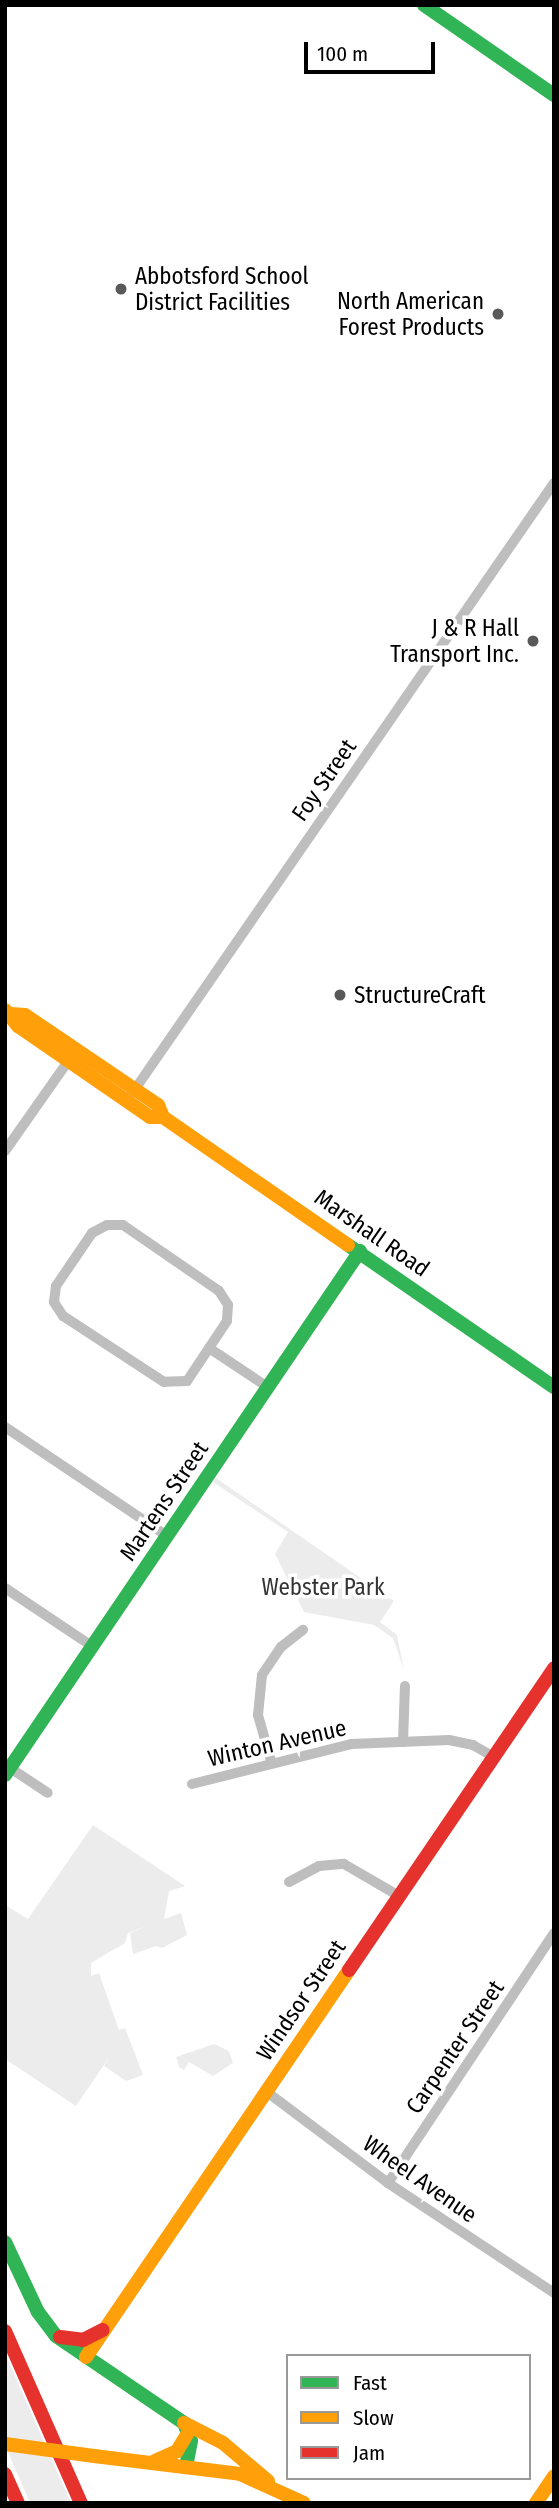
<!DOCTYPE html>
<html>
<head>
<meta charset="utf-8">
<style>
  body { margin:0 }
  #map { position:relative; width:559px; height:2508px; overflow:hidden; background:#fff; font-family:"Fira Sans Condensed",sans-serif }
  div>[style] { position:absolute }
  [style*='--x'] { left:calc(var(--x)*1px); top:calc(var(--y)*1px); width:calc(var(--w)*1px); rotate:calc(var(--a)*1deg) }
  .green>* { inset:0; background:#ececec }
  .street>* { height:10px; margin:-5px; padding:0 5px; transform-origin:5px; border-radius:5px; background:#bebebe }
  .fast>* { height:14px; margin:-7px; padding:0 7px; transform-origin:7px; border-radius:7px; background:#30b455 }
  .slow>* { height:14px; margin:-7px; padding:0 7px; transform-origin:7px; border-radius:7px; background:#ff9f0a }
  .jam>* { height:14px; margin:-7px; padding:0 7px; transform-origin:7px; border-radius:7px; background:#e5322d }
  .slow-bridge>* { height:14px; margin:-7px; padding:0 7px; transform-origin:7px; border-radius:7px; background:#ff9f0a }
  .dots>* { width:19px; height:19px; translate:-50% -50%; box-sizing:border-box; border:4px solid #fff; border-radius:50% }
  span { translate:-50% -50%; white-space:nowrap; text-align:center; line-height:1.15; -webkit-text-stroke:7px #fff; paint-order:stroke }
  .poi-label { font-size:23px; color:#000 }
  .left { translate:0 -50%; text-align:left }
  .right { translate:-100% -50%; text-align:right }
  .street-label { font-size:23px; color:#000 }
  .park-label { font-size:23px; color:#333 }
  .frame { position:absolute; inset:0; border:7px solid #000; pointer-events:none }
  .legend { position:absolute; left:286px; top:2354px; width:245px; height:126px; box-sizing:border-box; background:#fff; border:2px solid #999; margin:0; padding:9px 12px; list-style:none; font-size:21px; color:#000 }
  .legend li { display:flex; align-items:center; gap:14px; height:35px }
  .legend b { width:35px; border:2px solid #999 }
  .scale { position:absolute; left:304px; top:42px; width:131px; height:32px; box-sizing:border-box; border:4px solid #000; border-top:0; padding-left:9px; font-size:21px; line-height:24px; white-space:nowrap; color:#000; -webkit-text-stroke:5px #fff; paint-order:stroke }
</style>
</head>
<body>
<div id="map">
  <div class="green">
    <div style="clip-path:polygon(216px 1478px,394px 1601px,380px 1622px,397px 1635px,404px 1670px,393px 1638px,374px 1625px,304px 1612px,275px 1554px,288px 1532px,213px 1482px)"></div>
    <div style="clip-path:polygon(93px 1825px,185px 1886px,169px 1891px,164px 1919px,181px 1913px,187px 1935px,162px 1948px,156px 1946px,133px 1954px,130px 1933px,149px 1925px,128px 1933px,125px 1943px,91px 1963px,91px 1976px,99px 1973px,119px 2030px,125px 2028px,143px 2075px,126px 2081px,104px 2066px,110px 2056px,76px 2106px,5px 2059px,5px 1905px,28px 1919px)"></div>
    <div style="clip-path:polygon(214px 2044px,229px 2051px,233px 2063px,213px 2076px,189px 2062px,184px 2070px,179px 2067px,176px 2057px)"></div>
    <div style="clip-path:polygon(5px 2353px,71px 2503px,30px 2503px,5px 2445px)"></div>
  </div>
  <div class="street">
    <div style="--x:131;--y:1095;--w:744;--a:-55.35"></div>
    <div style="--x:5;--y:1151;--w:111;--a:-54.9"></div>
    <div style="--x:107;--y:1225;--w:16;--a:0"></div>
    <div style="--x:123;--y:1225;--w:116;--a:34.5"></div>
    <div style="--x:219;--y:1291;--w:17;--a:57"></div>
    <div style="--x:228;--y:1305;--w:16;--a:94"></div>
    <div style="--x:227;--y:1321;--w:72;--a:123.7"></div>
    <div style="--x:187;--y:1381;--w:23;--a:178"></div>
    <div style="--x:164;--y:1382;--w:121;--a:-146.8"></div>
    <div style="--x:63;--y:1316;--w:17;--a:-123"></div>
    <div style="--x:54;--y:1302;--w:16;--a:-83"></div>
    <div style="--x:56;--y:1286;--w:64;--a:-55.8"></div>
    <div style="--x:92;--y:1233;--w:17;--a:-28"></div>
    <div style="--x:209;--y:1348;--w:72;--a:33.7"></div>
    <div style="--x:5;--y:1427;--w:195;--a:33.9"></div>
    <div style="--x:5;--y:1588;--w:106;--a:33.8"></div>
    <div style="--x:403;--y:1742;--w:56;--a:-88"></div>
    <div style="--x:271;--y:1761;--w:48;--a:-105.8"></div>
    <div style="--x:258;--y:1715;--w:40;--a:-84.3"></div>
    <div style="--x:262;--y:1675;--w:34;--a:-56"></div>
    <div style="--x:281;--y:1647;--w:28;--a:-38"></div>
    <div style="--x:10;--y:1768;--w:45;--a:33.3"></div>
    <div style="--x:192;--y:1784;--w:164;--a:-14.1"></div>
    <div style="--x:351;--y:1744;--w:98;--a:-2.3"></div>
    <div style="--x:449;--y:1740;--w:25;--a:12"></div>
    <div style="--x:473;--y:1745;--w:24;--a:30"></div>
    <div style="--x:289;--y:1882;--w:34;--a:-28"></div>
    <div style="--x:319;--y:1866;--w:25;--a:-5"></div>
    <div style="--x:344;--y:1864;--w:64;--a:30.2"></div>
    <div style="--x:267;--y:2092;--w:151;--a:36.9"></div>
    <div style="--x:388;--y:2183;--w:199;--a:33.5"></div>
    <div style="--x:388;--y:2183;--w:300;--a:-56.4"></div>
  </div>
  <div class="fast">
    <div style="--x:424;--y:5;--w:158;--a:34.7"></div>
    <div style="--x:348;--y:1245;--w:250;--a:34.6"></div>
    <div style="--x:5;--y:1775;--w:633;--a:-55.88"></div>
    <div style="--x:5;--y:2242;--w:77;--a:64.8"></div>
    <div style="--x:38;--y:2312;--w:30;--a:53"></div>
    <div style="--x:56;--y:2336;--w:155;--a:34.2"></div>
    <div style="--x:184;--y:2423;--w:19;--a:69"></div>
    <div style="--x:191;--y:2441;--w:25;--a:101"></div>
  </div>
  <div class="slow">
    <div style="--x:5;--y:1010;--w:21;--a:51"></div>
    <div style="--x:18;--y:1026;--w:160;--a:34.6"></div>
    <div style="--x:150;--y:1117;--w:13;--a:0"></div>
    <div style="--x:163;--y:1117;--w:225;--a:34.7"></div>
    <div style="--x:11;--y:1014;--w:14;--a:4"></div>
    <div style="--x:25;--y:1015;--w:161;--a:34.1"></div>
    <div style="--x:158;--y:1105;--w:13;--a:67"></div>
    <div style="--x:86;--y:2357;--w:468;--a:-55.8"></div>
    <div style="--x:184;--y:2423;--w:44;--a:27.1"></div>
    <div style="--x:223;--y:2443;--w:59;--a:40.2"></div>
    <div style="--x:94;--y:2456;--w:147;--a:7"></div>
    <div style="--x:240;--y:2474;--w:70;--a:24.4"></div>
    <div style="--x:155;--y:2461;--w:24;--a:-24"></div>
    <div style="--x:177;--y:2451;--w:21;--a:-59"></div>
    <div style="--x:536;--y:2503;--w:32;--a:-56"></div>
  </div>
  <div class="jam">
    <div style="--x:349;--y:1970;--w:365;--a:-55.8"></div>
    <div style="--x:5;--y:2331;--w:188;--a:66.2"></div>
    <div style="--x:60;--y:2337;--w:23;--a:7"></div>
    <div style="--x:83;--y:2340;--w:22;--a:-27"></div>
    <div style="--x:5;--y:2474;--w:32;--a:66"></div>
  </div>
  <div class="slow-bridge">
    <div style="--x:5;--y:2444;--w:90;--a:7.7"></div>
  </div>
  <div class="dots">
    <div style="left:121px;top:289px;background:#595959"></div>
    <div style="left:498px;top:314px;background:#595959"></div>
    <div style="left:533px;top:641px;background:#595959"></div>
    <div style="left:340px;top:995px;background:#595959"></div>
  </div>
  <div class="poi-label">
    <span class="left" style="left:135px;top:289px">Abbotsford School<br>District Facilities</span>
    <span class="right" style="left:484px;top:314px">North American<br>Forest Products</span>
    <span class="right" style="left:519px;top:641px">J &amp; R Hall<br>Transport Inc.</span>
    <span class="left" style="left:354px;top:995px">StructureCraft</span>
  </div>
  <div class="street-label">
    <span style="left:324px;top:780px;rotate:-55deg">Foy Street</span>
    <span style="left:372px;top:1233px;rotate:35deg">Marshall Road</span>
    <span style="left:164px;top:1501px;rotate:-56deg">Martens Street</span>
    <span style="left:277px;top:1743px;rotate:-13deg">Winton Avenue</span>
    <span style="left:301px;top:2000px;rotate:-56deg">Windsor Street</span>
    <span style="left:455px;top:2047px;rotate:-56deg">Carpenter Street</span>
    <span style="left:420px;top:2179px;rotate:35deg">Wheel Avenue</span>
  </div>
  <div class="park-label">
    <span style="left:323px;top:1587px">Webster Park</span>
  </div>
  <div class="frame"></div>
  <ul class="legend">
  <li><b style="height:9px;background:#30b455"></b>Fast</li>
  <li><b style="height:9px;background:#ff9f0a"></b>Slow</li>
  <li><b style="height:9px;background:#e5322d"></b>Jam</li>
  </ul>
  <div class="scale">100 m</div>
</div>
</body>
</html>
